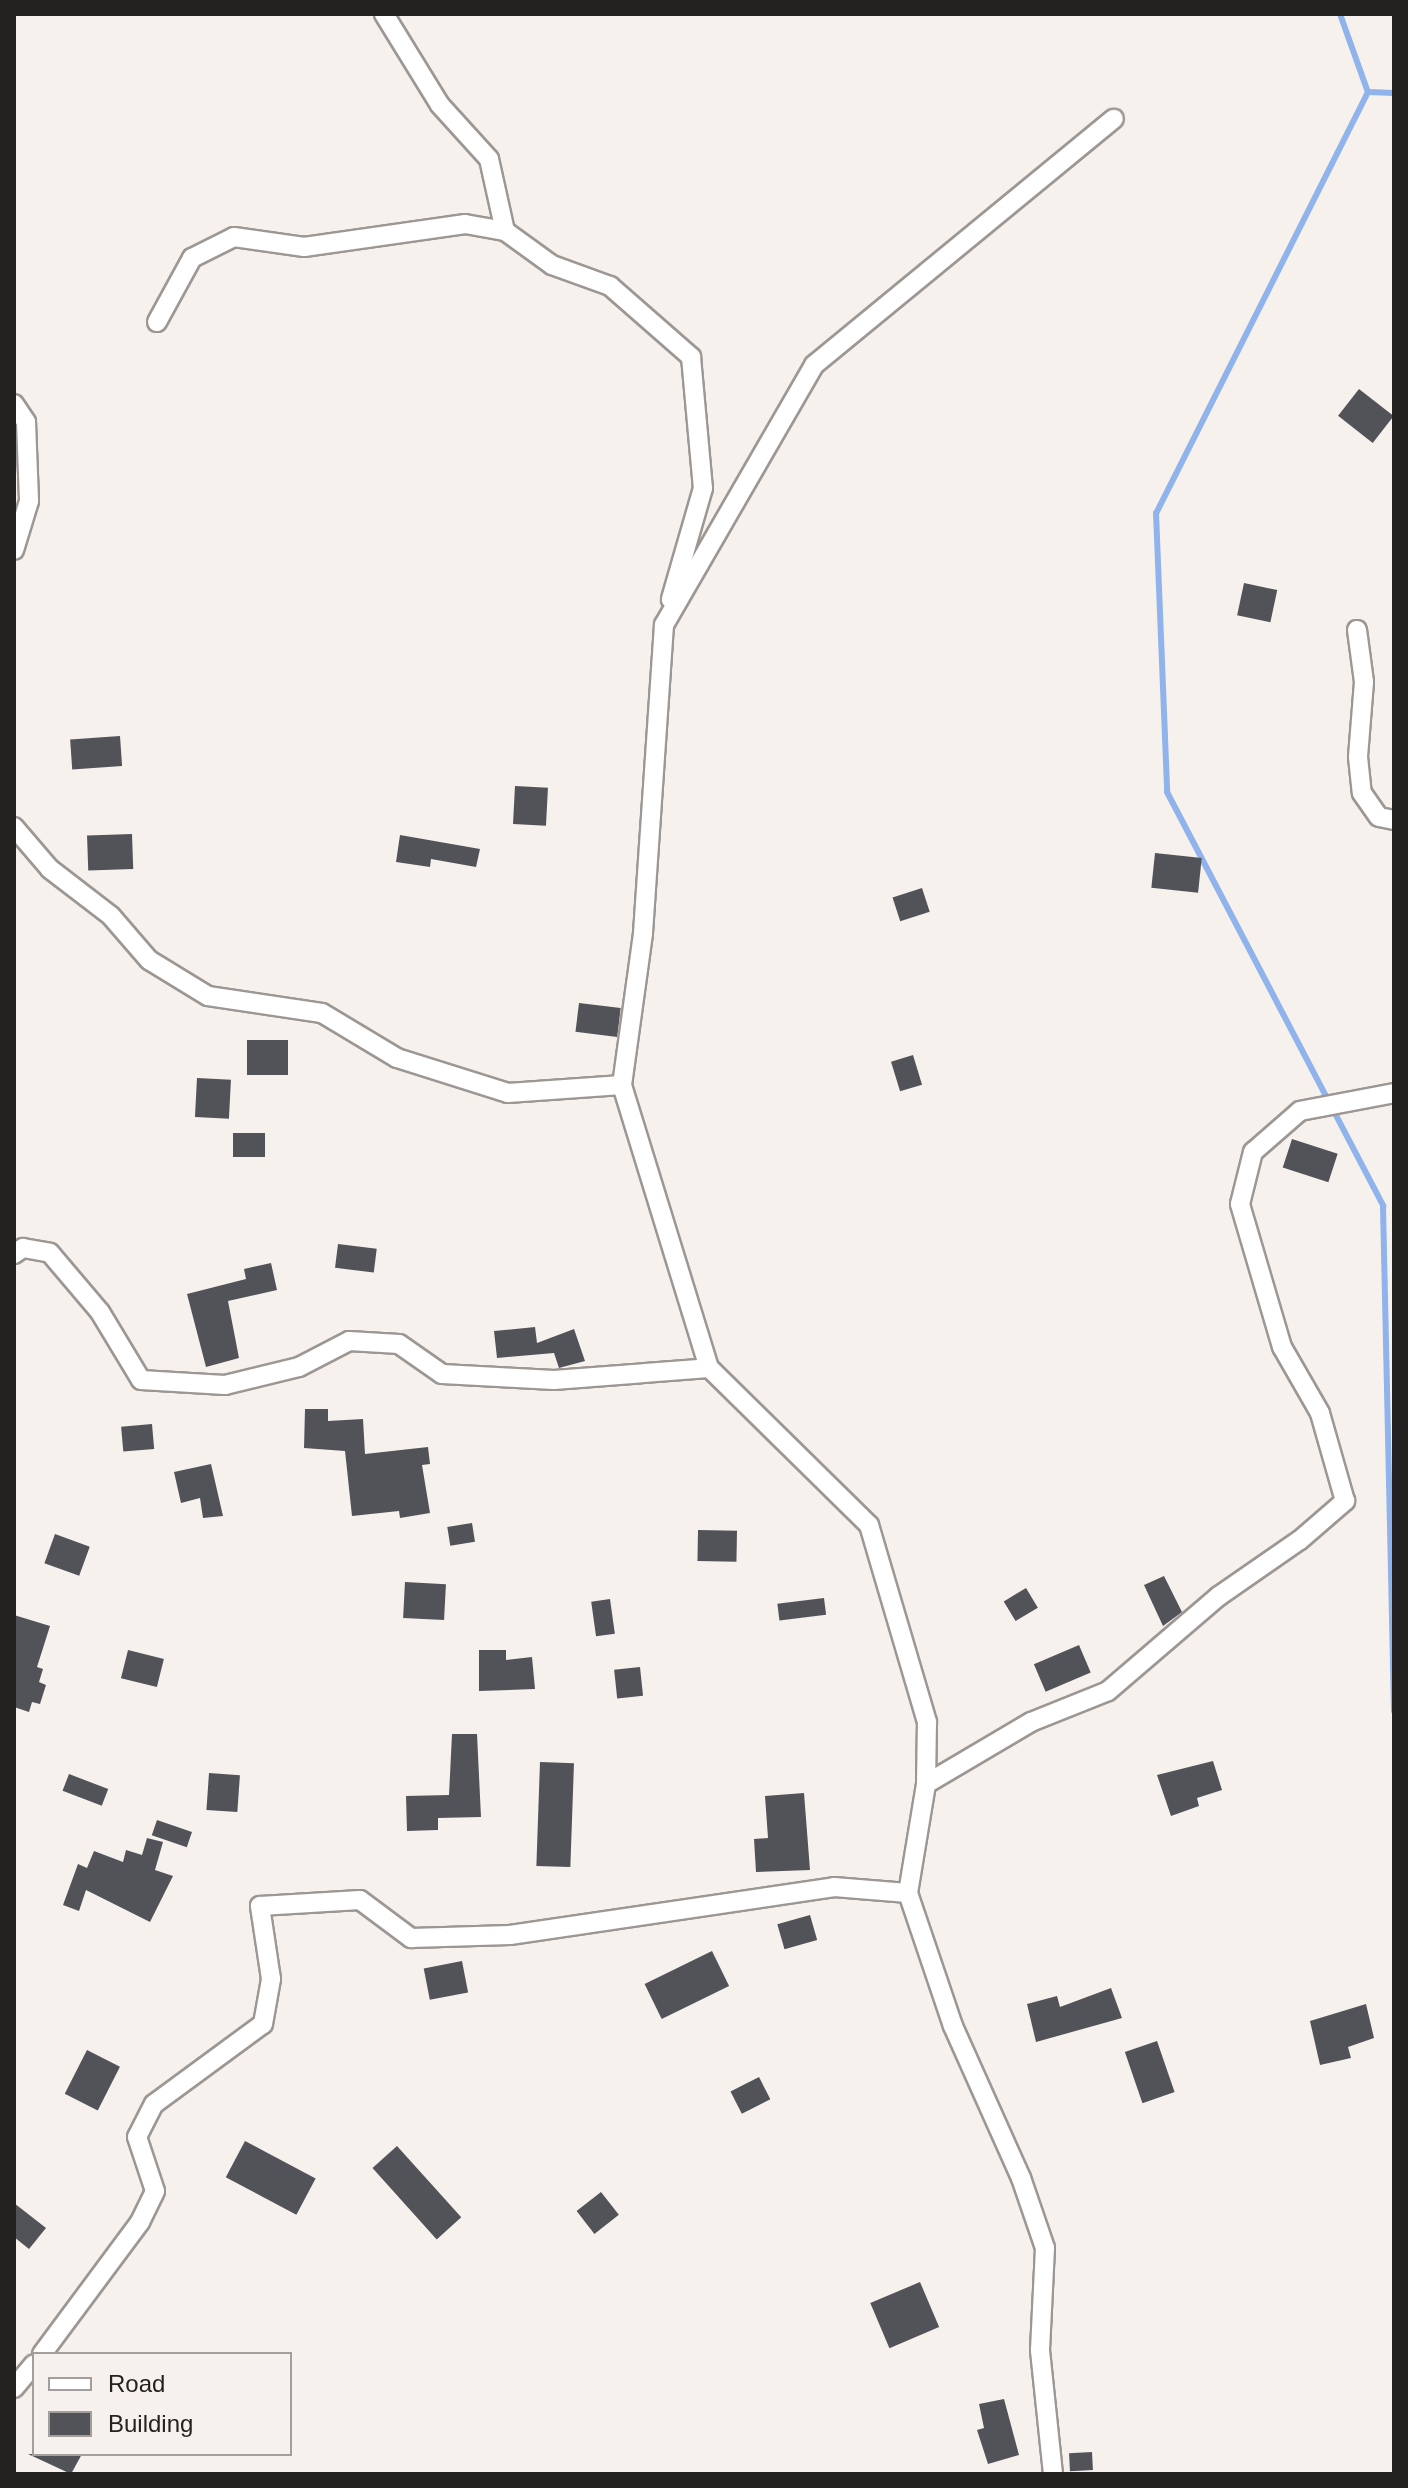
<!DOCTYPE html>
<html>
<head>
<meta charset="utf-8">
<style>
  body { margin:0 }
  #map { position:relative; width:1408px; height:2488px; overflow:hidden; background:#f7f1ee; font-family:Arial,sans-serif }
  div>[style] { position:absolute }
  [style*='--x'] { left:calc(var(--x)*1px); top:calc(var(--y)*1px); width:calc(var(--w)*1px); rotate:calc(var(--a)*1deg) }
  .stream>* { height:6px; margin:-3px; padding:0 3px; transform-origin:3px; border-radius:3px; background:#8fb3ea }
  .building>* { inset:0; background:#525358; transform-origin:0 0 }
  .roads { filter:drop-shadow(2px 0 #9d9794) drop-shadow(-2px 0 #9d9794) drop-shadow(0 2px #9d9794) drop-shadow(0 -2px #9d9794) }
  .street>* { height:18px; margin:-9px; padding:0 9px; transform-origin:9px; border-radius:9px; background:#fff }
  span { translate:-50% -50%; white-space:nowrap; text-align:center; line-height:1.15; -webkit-text-stroke:8px #f7f1ee; paint-order:stroke }
  .frame { position:absolute; inset:0; border:16px solid #242221; pointer-events:none }
  .legend { position:absolute; left:32px; top:2352px; width:260px; height:104px; box-sizing:border-box; background:#f7f1ee; border:2px solid #a39e9c; margin:0; padding:10px 14px; list-style:none; font-size:24px; color:#242221 }
  .legend li { display:flex; align-items:center; gap:16px; height:40px }
  .legend b { width:40px; border:2px solid #a39e9c }
</style>
</head>
<body>
<div id="map">
  <div class="stream">
    <div style="--x:1340;--y:14;--w:83;--a:70.3"></div>
    <div style="--x:1368;--y:92;--w:471;--a:116.7"></div>
    <div style="--x:1156;--y:513;--w:279;--a:87.7"></div>
    <div style="--x:1167;--y:792;--w:467;--a:62.4"></div>
    <div style="--x:1383;--y:1206;--w:505;--a:88.75"></div>
    <div style="--x:1368;--y:92;--w:26;--a:2"></div>
  </div>
  <div class="building">
    <div style="left:1359px;top:389px;width:44px;height:34px;rotate:38deg"></div>
    <div style="left:1244px;top:583px;width:34px;height:33px;rotate:12deg"></div>
    <div style="left:120px;top:736px;width:30px;height:50px;rotate:86deg"></div>
    <div style="left:515px;top:786px;width:33px;height:38px;rotate:3deg"></div>
    <div style="left:132px;top:834px;width:35px;height:45px;rotate:88deg"></div>
    <div style="clip-path:polygon(400px 835px,480px 849px,476px 867px,431px 859px,430px 867px,396px 862px)"></div>
    <div style="left:1155px;top:853px;width:47px;height:35px;rotate:6deg"></div>
    <div style="left:922px;top:888px;width:25px;height:31px;rotate:72deg"></div>
    <div style="left:579px;top:1003px;width:42px;height:29px;rotate:7deg"></div>
    <div style="left:247px;top:1040px;width:41px;height:35px"></div>
    <div style="left:913px;top:1055px;width:31px;height:23px;rotate:73deg"></div>
    <div style="left:197px;top:1078px;width:34px;height:39px;rotate:3deg"></div>
    <div style="left:233px;top:1133px;width:32px;height:24px"></div>
    <div style="left:1292px;top:1139px;width:48px;height:30px;rotate:18deg"></div>
    <div style="left:338px;top:1244px;width:39px;height:24px;rotate:7deg"></div>
    <div style="clip-path:polygon(271px 1263px,277px 1290px,228px 1301px,239px 1358px,206px 1367px,187px 1294px,246px 1279px,244px 1269px)"></div>
    <div style="clip-path:polygon(535px 1327px,537px 1343px,574px 1329px,585px 1361px,559px 1368px,554px 1353px,497px 1358px,494px 1331px)"></div>
    <div style="clip-path:polygon(305px 1409px,328px 1409px,328px 1421px,363px 1419px,365px 1454px,428px 1447px,430px 1464px,422px 1465px,430px 1513px,400px 1518px,399px 1511px,352px 1516px,345px 1451px,304px 1448px)"></div>
    <div style="left:152px;top:1424px;width:25px;height:31px;rotate:85deg"></div>
    <div style="clip-path:polygon(211px 1464px,223px 1516px,203px 1518px,200px 1498px,181px 1503px,174px 1472px)"></div>
    <div style="left:472px;top:1523px;width:19px;height:25px;rotate:81deg"></div>
    <div style="left:698px;top:1530px;width:39px;height:31px;rotate:1deg"></div>
    <div style="left:55px;top:1534px;width:37px;height:31px;rotate:20deg"></div>
    <div style="clip-path:polygon(1164px 1576px,1182px 1612px,1163px 1626px,1144px 1585px)"></div>
    <div style="left:405px;top:1582px;width:41px;height:36px;rotate:3deg"></div>
    <div style="left:1026px;top:1588px;width:23px;height:26px;rotate:59deg"></div>
    <div style="left:824px;top:1598px;width:17px;height:47px;rotate:83deg"></div>
    <div style="left:610px;top:1599px;width:35px;height:19px;rotate:82deg"></div>
    <div style="clip-path:polygon(14px 1615px,50px 1626px,37px 1667px,43px 1669px,39px 1682px,46px 1685px,40px 1704px,32px 1702px,29px 1712px,14px 1707px)"></div>
    <div style="left:1079px;top:1645px;width:30px;height:49px;rotate:67deg"></div>
    <div style="left:128px;top:1650px;width:37px;height:29px;rotate:14deg"></div>
    <div style="clip-path:polygon(479px 1650px,506px 1650px,506px 1660px,532px 1657px,535px 1689px,479px 1691px)"></div>
    <div style="left:640px;top:1667px;width:29px;height:26px;rotate:84deg"></div>
    <div style="clip-path:polygon(452px 1734px,477px 1734px,481px 1817px,438px 1818px,438px 1830px,407px 1831px,406px 1796px,449px 1795px)"></div>
    <div style="clip-path:polygon(1213px 1761px,1222px 1790px,1197px 1798px,1199px 1806px,1171px 1816px,1157px 1775px)"></div>
    <div style="left:540px;top:1762px;width:34px;height:104px;rotate:2deg"></div>
    <div style="left:209px;top:1773px;width:31px;height:37px;rotate:4deg"></div>
    <div style="left:69px;top:1774px;width:42px;height:18px;rotate:21deg"></div>
    <div style="clip-path:polygon(804px 1793px,810px 1870px,756px 1872px,754px 1839px,768px 1838px,765px 1796px)"></div>
    <div style="left:157px;top:1820px;width:37px;height:16px;rotate:19deg"></div>
    <div style="clip-path:polygon(147px 1838px,163px 1842px,155px 1870px,173px 1876px,150px 1922px,86px 1890px,79px 1911px,63px 1905px,78px 1864px,87px 1868px,94px 1851px,123px 1862px,126px 1850px,142px 1855px)"></div>
    <div style="left:810px;top:1915px;width:26px;height:34px;rotate:74deg"></div>
    <div style="left:712px;top:1951px;width:39px;height:75px;rotate:64deg"></div>
    <div style="left:462px;top:1961px;width:32px;height:39px;rotate:79deg"></div>
    <div style="clip-path:polygon(1111px 1988px,1122px 2018px,1036px 2042px,1027px 2004px,1057px 1996px,1060px 2007px)"></div>
    <div style="clip-path:polygon(1366px 2004px,1374px 2038px,1348px 2047px,1351px 2058px,1320px 2065px,1310px 2021px)"></div>
    <div style="left:1157px;top:2041px;width:54px;height:34px;rotate:71deg"></div>
    <div style="left:87px;top:2050px;width:37px;height:49px;rotate:27deg"></div>
    <div style="left:759px;top:2077px;width:25px;height:32px;rotate:63deg"></div>
    <div style="left:245px;top:2141px;width:80px;height:41px;rotate:28deg"></div>
    <div style="left:397px;top:2146px;width:96px;height:33px;rotate:48deg"></div>
    <div style="left:601px;top:2192px;width:29px;height:31px;rotate:52deg"></div>
    <div style="clip-path:polygon(14px 2203px,46px 2228px,29px 2249px,14px 2237px)"></div>
    <div style="left:920px;top:2282px;width:49px;height:54px;rotate:67deg"></div>
    <div style="clip-path:polygon(1004px 2399px,1019px 2455px,988px 2464px,977px 2430px,984px 2428px,979px 2404px)"></div>
    <div style="left:1092px;top:2452px;width:18px;height:23px;rotate:87deg"></div>
    <div style="clip-path:polygon(28px 2454px,82px 2454px,71px 2474px)"></div>
  </div>
  <div class="roads">
    <div class="street">
      <div style="--x:384;--y:14;--w:107;--a:58.4"></div>
      <div style="--x:440;--y:105;--w:73;--a:47.8"></div>
      <div style="--x:489;--y:159;--w:74;--a:77.5"></div>
      <div style="--x:505;--y:231;--w:58;--a:35.9"></div>
      <div style="--x:552;--y:265;--w:62;--a:19.9"></div>
      <div style="--x:610;--y:286;--w:108;--a:41.2"></div>
      <div style="--x:691;--y:357;--w:132;--a:84.8"></div>
      <div style="--x:703;--y:488;--w:116;--a:106.1"></div>
      <div style="--x:157;--y:322;--w:73;--a:-61.3"></div>
      <div style="--x:192;--y:258;--w:47;--a:-26.6"></div>
      <div style="--x:234;--y:237;--w:71;--a:8.1"></div>
      <div style="--x:304;--y:247;--w:163;--a:-8.1"></div>
      <div style="--x:465;--y:224;--w:41;--a:9.9"></div>
      <div style="--x:14;--y:404;--w:22;--a:56"></div>
      <div style="--x:26;--y:422;--w:79;--a:87.8"></div>
      <div style="--x:29;--y:501;--w:51;--a:107"></div>
      <div style="--x:1357;--y:630;--w:52;--a:82.3"></div>
      <div style="--x:1364;--y:682;--w:75;--a:94.6"></div>
      <div style="--x:1358;--y:757;--w:36;--a:84"></div>
      <div style="--x:1362;--y:793;--w:29;--a:55"></div>
      <div style="--x:1379;--y:817;--w:15;--a:11"></div>
      <div style="--x:14;--y:827;--w:55;--a:49.4"></div>
      <div style="--x:50;--y:869;--w:77;--a:37.6"></div>
      <div style="--x:111;--y:916;--w:58;--a:49.2"></div>
      <div style="--x:149;--y:960;--w:69;--a:31.4"></div>
      <div style="--x:208;--y:996;--w:115;--a:8.5"></div>
      <div style="--x:322;--y:1013;--w:87;--a:31"></div>
      <div style="--x:397;--y:1058;--w:116;--a:17.5"></div>
      <div style="--x:508;--y:1093;--w:114;--a:-4"></div>
      <div style="--x:14;--y:1254;--w:11;--a:-34"></div>
      <div style="--x:23;--y:1248;--w:27;--a:10"></div>
      <div style="--x:50;--y:1253;--w:77;--a:49.7"></div>
      <div style="--x:100;--y:1312;--w:79;--a:58.9"></div>
      <div style="--x:141;--y:1380;--w:84;--a:3.4"></div>
      <div style="--x:225;--y:1385;--w:76;--a:-13.7"></div>
      <div style="--x:299;--y:1367;--w:56;--a:-27.5"></div>
      <div style="--x:349;--y:1341;--w:50;--a:3.4"></div>
      <div style="--x:399;--y:1344;--w:52;--a:34.9"></div>
      <div style="--x:442;--y:1374;--w:112;--a:3.1"></div>
      <div style="--x:554;--y:1380;--w:155;--a:-4.4"></div>
      <div style="--x:926;--y:1784;--w:122;--a:-30.6"></div>
      <div style="--x:1031;--y:1722;--w:83;--a:-21.9"></div>
      <div style="--x:1108;--y:1691;--w:146;--a:-40.6"></div>
      <div style="--x:1219;--y:1596;--w:98;--a:-34.7"></div>
      <div style="--x:1300;--y:1540;--w:60;--a:-40.9"></div>
      <div style="--x:1345;--y:1501;--w:91;--a:-105.9"></div>
      <div style="--x:1320;--y:1413;--w:76;--a:-119.9"></div>
      <div style="--x:1282;--y:1347;--w:149;--a:-106.4"></div>
      <div style="--x:1240;--y:1204;--w:54;--a:-76"></div>
      <div style="--x:1253;--y:1152;--w:62;--a:-41.1"></div>
      <div style="--x:1300;--y:1111;--w:96;--a:-10.8"></div>
      <div style="--x:42;--y:2354;--w:164;--a:-53.4"></div>
      <div style="--x:140;--y:2222;--w:34;--a:-64"></div>
      <div style="--x:155;--y:2191;--w:57;--a:-108.4"></div>
      <div style="--x:137;--y:2137;--w:37;--a:-63"></div>
      <div style="--x:154;--y:2104;--w:135;--a:-36.3"></div>
      <div style="--x:263;--y:2024;--w:46;--a:-79.9"></div>
      <div style="--x:271;--y:1979;--w:74;--a:-98.6"></div>
      <div style="--x:260;--y:1906;--w:100;--a:-3.4"></div>
      <div style="--x:360;--y:1900;--w:64;--a:36.7"></div>
      <div style="--x:411;--y:1938;--w:99;--a:-1.7"></div>
      <div style="--x:510;--y:1935;--w:328;--a:-8.4"></div>
      <div style="--x:834;--y:1887;--w:74;--a:4.6"></div>
      <div style="--x:14;--y:2388;--w:31;--a:-50"></div>
      <div style="--x:1053;--y:2474;--w:125;--a:-96"></div>
      <div style="--x:1040;--y:2350;--w:102;--a:-87.2"></div>
      <div style="--x:1045;--y:2248;--w:74;--a:-108.9"></div>
      <div style="--x:1021;--y:2178;--w:167;--a:-114.1"></div>
      <div style="--x:953;--y:2026;--w:140;--a:-108.7"></div>
      <div style="--x:908;--y:1893;--w:110;--a:-80.6"></div>
      <div style="--x:926;--y:1784;--w:62;--a:-89.1"></div>
      <div style="--x:927;--y:1722;--w:205;--a:-106.4"></div>
      <div style="--x:869;--y:1525;--w:224;--a:-135.5"></div>
      <div style="--x:709;--y:1368;--w:296;--a:-107.1"></div>
      <div style="--x:622;--y:1085;--w:153;--a:-82.1"></div>
      <div style="--x:643;--y:933;--w:309;--a:-86.1"></div>
      <div style="--x:664;--y:625;--w:300;--a:-60"></div>
      <div style="--x:814;--y:365;--w:388;--a:-39.4"></div>
    </div>
  </div>
  <div class="frame"></div>
  <ul class="legend">
  <li><b style="height:10px;background:#fff"></b>Road</li>
  <li><b style="height:22px;background:#525358"></b>Building</li>
  </ul>
</div>
</body>
</html>
